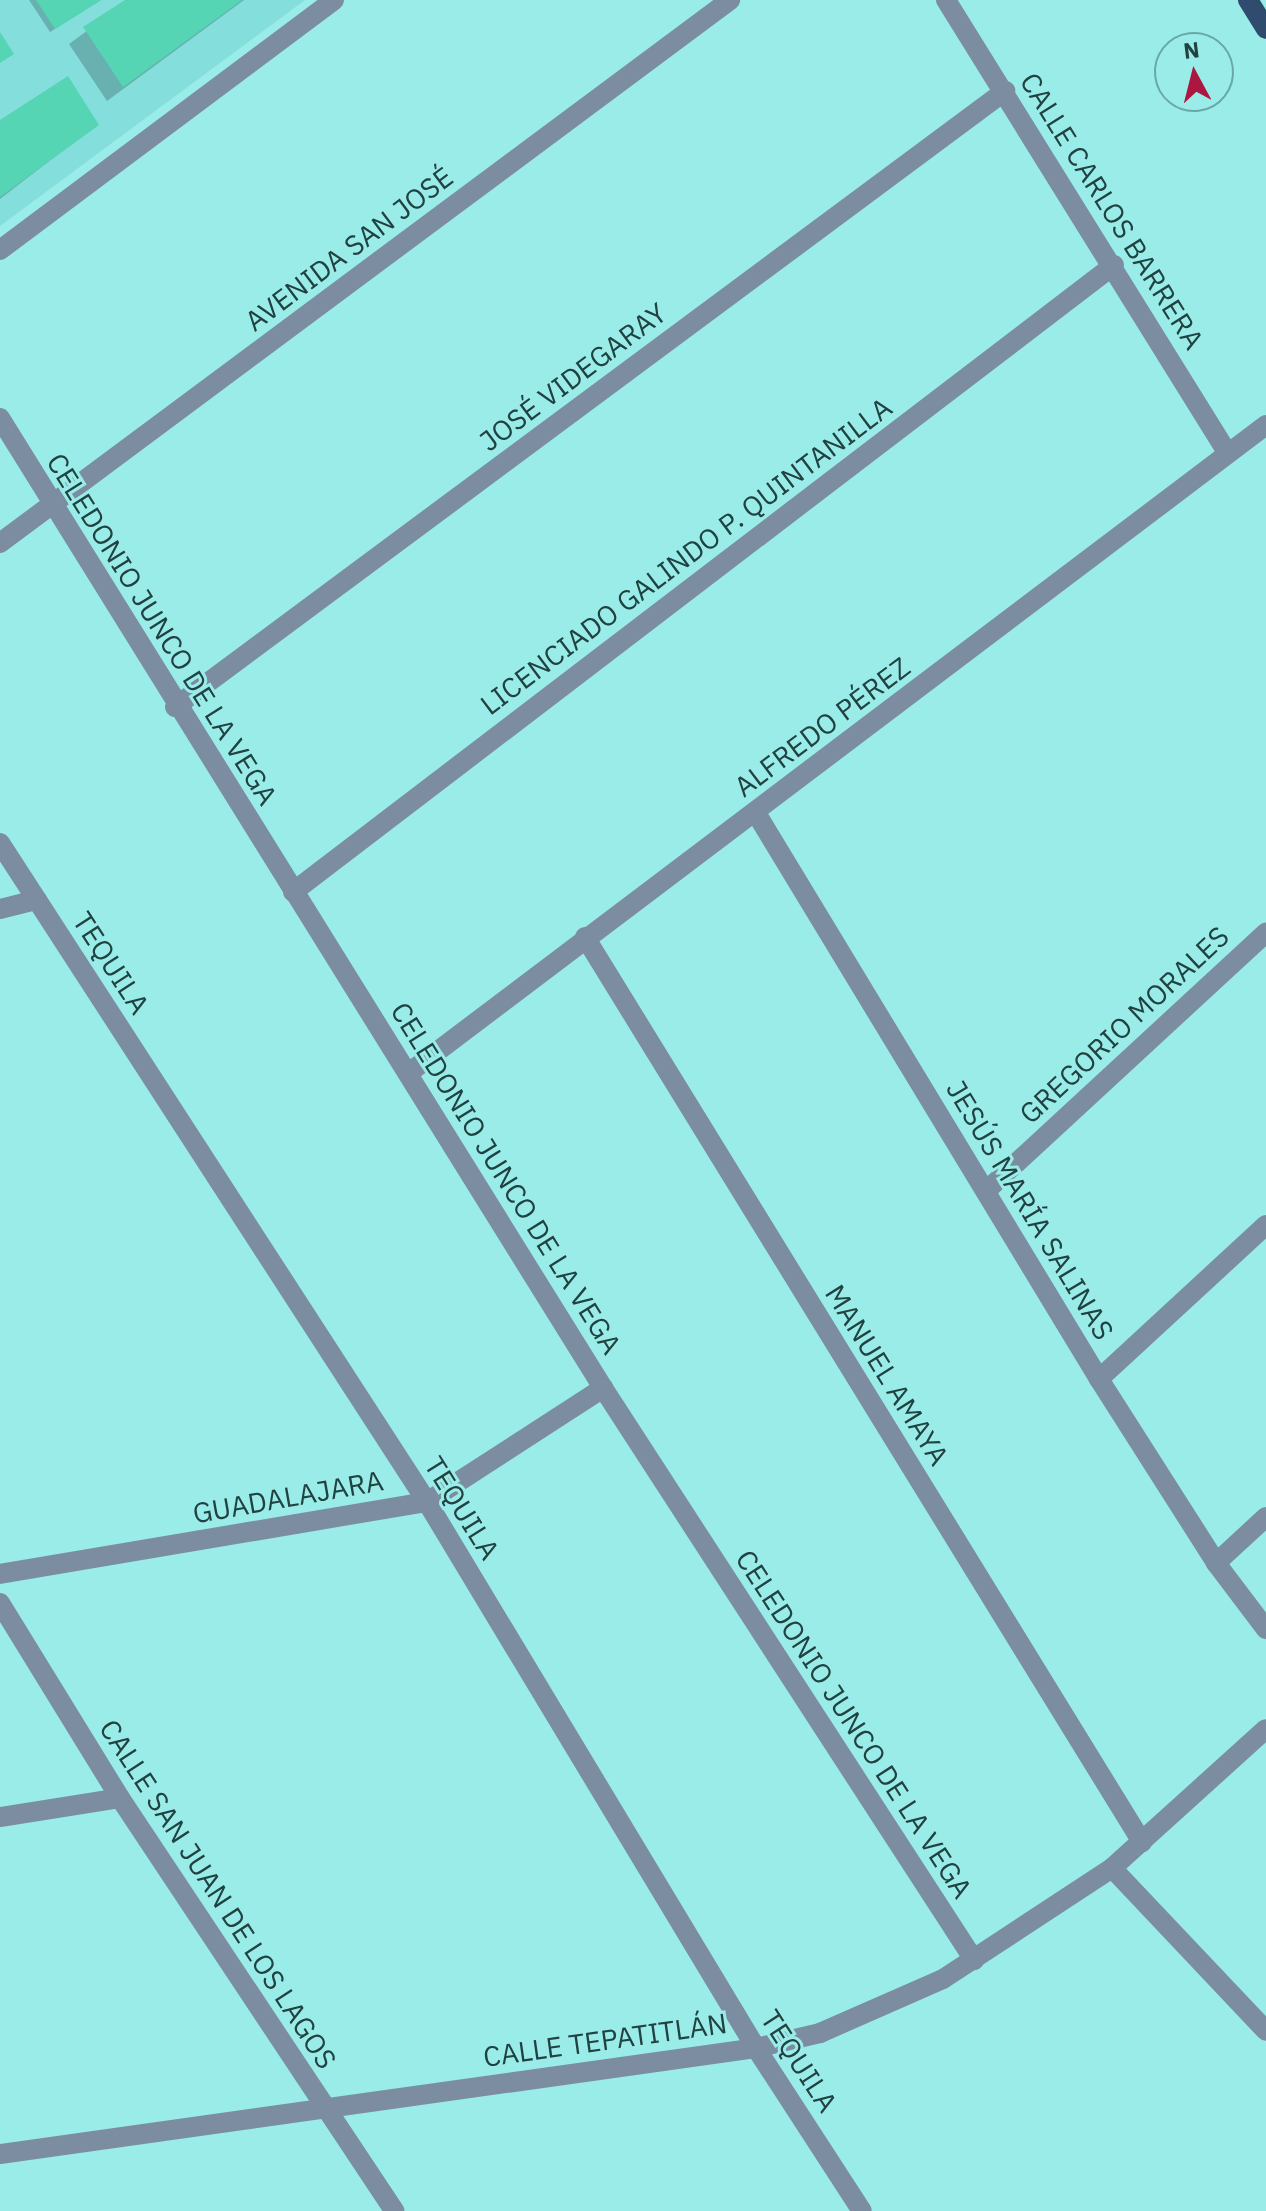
<!DOCTYPE html>
<html>
<head>
<meta charset="utf-8">
<style>
  body { margin:0 }
  #map { position:relative; width:1266px; height:2211px; overflow:hidden; background:#9aece9; font-family:"IBM Plex Sans",sans-serif }
  div>[style] { position:absolute }
  [style*='--x'] { left:calc(var(--x)*1px); top:calc(var(--y)*1px); width:calc(var(--w)*1px); rotate:calc(var(--a)*1deg) }
  .built>* { inset:0; background:#83dedc }
  .shadow>* { inset:0; background:#0003 }
  .building>* { inset:0; background:#55d5b4 }
  .minor>* { height:20px; margin:-10px; padding:0 10px; transform-origin:10px; border-radius:10px; background:#7c8da1 }
  .major>* { height:20px; margin:-10px; padding:0 10px; transform-origin:10px; border-radius:10px; background:#2f4c6e }
  span { translate:-50% -50%; white-space:nowrap; text-align:center; line-height:1.15; -webkit-text-stroke:6px #9aece9; paint-order:stroke }
  .street-label { font-size:28px; color:#204241 }
  .north { position:absolute; left:1154px; top:32px; width:80px; height:80px; box-sizing:border-box; background:#9aece9; border:2px solid #69a8a6; border-radius:50%; rotate:353deg; font-size:22px; font-weight:700; line-height:32px; text-align:center; color:#204241 }
  .north::after { content:''; display:block; margin:auto; width:28px; height:36px; background:#ac1740; clip-path:polygon(50% 0,100% 100%,50% 72%,0 100%) }
</style>
</head>
<body>
<div id="map">
  <div class="built">
    <div style="clip-path:polygon(0 0,305px 0,0 226px)"></div>
  </div>
  <div class="shadow">
    <div style="clip-path:polygon(29px 0,101px 0,50px 32px)"></div>
    <div style="clip-path:polygon(129px 0,244px 0,107px 101px,69px 44px)"></div>
    <div style="clip-path:polygon(0 123px,96px 125px,0 199px)"></div>
  </div>
  <div class="building">
    <div style="clip-path:polygon(36px 0,101px 0,55px 29px)"></div>
    <div style="clip-path:polygon(125px 0,242px 0,123px 87px,83px 27px)"></div>
    <div style="clip-path:polygon(0 32px,14px 54px,0 63px)"></div>
    <div style="clip-path:polygon(68px 76px,99px 125px,0 197px,0 120px)"></div>
  </div>
  <div class="minor">
    <div style="--x:946;--y:0;--w:534;--a:58.15"></div>
    <div style="--x:0;--y:250;--w:417;--a:-36.8"></div>
    <div style="--x:0;--y:418;--w:1142;--a:58.13"></div>
    <div style="--x:603;--y:1388;--w:682;--a:57.03"></div>
    <div style="--x:0;--y:543;--w:910;--a:-36.64"></div>
    <div style="--x:175;--y:707;--w:1034;--a:-36.58"></div>
    <div style="--x:756;--y:813;--w:662;--a:58.78"></div>
    <div style="--x:1099;--y:1379;--w:218;--a:57.5"></div>
    <div style="--x:1216;--y:1563;--w:83;--a:52.9"></div>
    <div style="--x:0;--y:843;--w:785;--a:57.06"></div>
    <div style="--x:427;--y:1502;--w:637;--a:58.93"></div>
    <div style="--x:756;--y:2048;--w:194;--a:57"></div>
    <div style="--x:293;--y:892;--w:1033;--a:-37.37"></div>
    <div style="--x:0;--y:909;--w:38;--a:-14"></div>
    <div style="--x:585;--y:937;--w:1063;--a:58.39"></div>
    <div style="--x:410;--y:1072;--w:1073;--a:-37.08"></div>
    <div style="--x:986;--y:1191;--w:381;--a:-42.7"></div>
    <div style="--x:1099;--y:1379;--w:227;--a:-42.7"></div>
    <div style="--x:1216;--y:1563;--w:68;--a:-42.6"></div>
    <div style="--x:0;--y:1574;--w:433;--a:-9.6"></div>
    <div style="--x:427;--y:1502;--w:210;--a:-32.9"></div>
    <div style="--x:0;--y:1603;--w:229;--a:58.4"></div>
    <div style="--x:120;--y:1798;--w:496;--a:56.4"></div>
    <div style="--x:0;--y:1817;--w:121;--a:-9"></div>
    <div style="--x:1112;--y:1868;--w:224;--a:46.6"></div>
    <div style="--x:0;--y:2154;--w:763;--a:-7.98"></div>
    <div style="--x:756;--y:2048;--w:66;--a:-13.2"></div>
    <div style="--x:820;--y:2033;--w:134;--a:-23.7"></div>
    <div style="--x:943;--y:1979;--w:202;--a:-33.3"></div>
    <div style="--x:1112;--y:1868;--w:207;--a:-42.1"></div>
  </div>
  <div class="major">
    <div style="--x:1248;--y:0;--w:34;--a:58"></div>
  </div>
  <div class="street-label">
    <span style="left:1112px;top:211px;rotate:58deg">CALLE CARLOS BARRERA</span>
    <span style="left:349px;top:249px;rotate:-37deg">AVENIDA SAN JOSÉ</span>
    <span style="left:573px;top:377px;rotate:-37deg">JOSÉ VIDEGARAY</span>
    <span style="left:686px;top:556px;rotate:-37deg">LICENCIADO GALINDO P. QUINTANILLA</span>
    <span style="left:162px;top:629px;rotate:58deg">CELEDONIO JUNCO DE LA VEGA</span>
    <span style="left:822px;top:727px;rotate:-37deg">ALFREDO PÉREZ</span>
    <span style="left:111px;top:963px;rotate:57deg">TEQUILA</span>
    <span style="left:1124px;top:1025px;rotate:-43deg">GREGORIO MORALES</span>
    <span style="left:506px;top:1178px;rotate:58deg">CELEDONIO JUNCO DE LA VEGA</span>
    <span style="left:1030px;top:1210px;rotate:59deg">JESÚS MARÍA SALINAS</span>
    <span style="left:887px;top:1375px;rotate:58deg">MANUEL AMAYA</span>
    <span style="left:288px;top:1497px;rotate:-10deg">GUADALAJARA</span>
    <span style="left:462px;top:1508px;rotate:58deg">TEQUILA</span>
    <span style="left:854px;top:1724px;rotate:57deg">CELEDONIO JUNCO DE LA VEGA</span>
    <span style="left:218px;top:1894px;rotate:57deg">CALLE SAN JUAN DE LOS LAGOS</span>
    <span style="left:605px;top:2040px;rotate:-8deg">CALLE TEPATITLÁN</span>
    <span style="left:799px;top:2061px;rotate:57deg">TEQUILA</span>
  </div>
  <div class="north">N</div>
</div>
</body>
</html>
